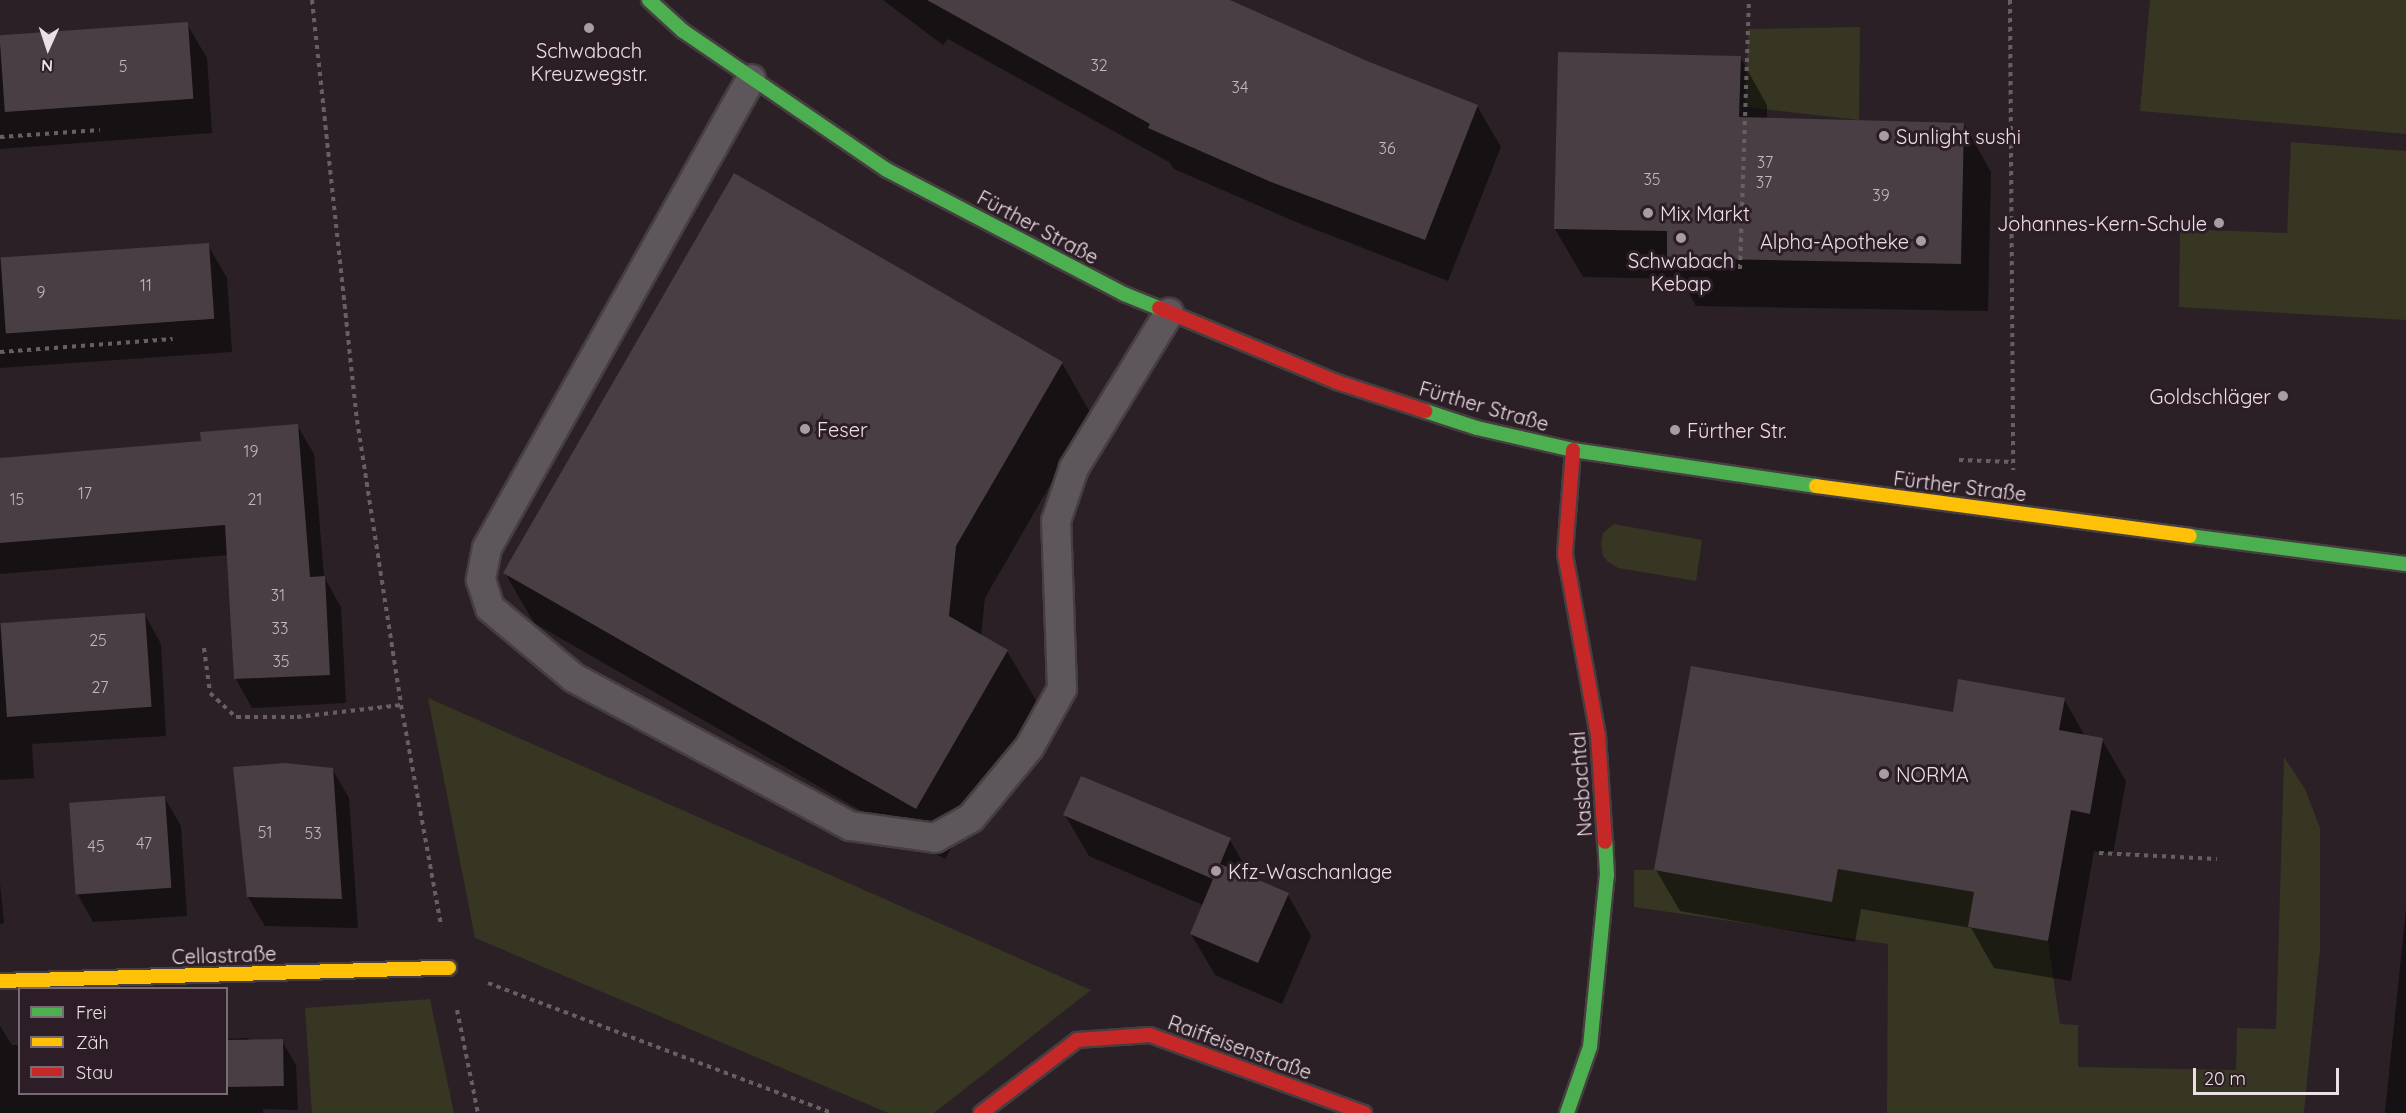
<!DOCTYPE html>
<html>
<head>
<meta charset="utf-8">
<style>
  body { margin:0 }
  #map { position:relative; width:2406px; height:1113px; overflow:hidden; background:#2a2025; font-family:Quicksand,sans-serif }
  div>[style] { position:absolute }
  [style*='--x'] { left:calc(var(--x)*1px); top:calc(var(--y)*1px); width:calc(var(--w)*1px); rotate:calc(var(--a)*1deg) }
  .green>* { inset:0; background:#363623 }
  .shadow>* { inset:0; background:#0007 }
  .building>* { inset:0; background:#483e43; transform-origin:0 0 }
  .path>* { height:4px; margin-top:-2px; transform-origin:0; background:repeating-linear-gradient(90deg,#666062 0 4.5px,transparent 0 9px) }
  .roads { filter:drop-shadow(2px 0 #463e41) drop-shadow(-2px 0 #463e41) drop-shadow(0 2px #463e41) drop-shadow(0 -2px #463e41) }
  .lane>* { height:28px; margin:-14px; padding:0 14px; transform-origin:14px; border-radius:14px; background:#5d565a }
  .fast>* { height:14px; margin:-7px; padding:0 7px; transform-origin:7px; border-radius:7px; background:#4caf50 }
  .slow>* { height:14px; margin:-7px; padding:0 7px; transform-origin:7px; border-radius:7px; background:#ffc107 }
  .jam>* { height:14px; margin:-7px; padding:0 7px; transform-origin:7px; border-radius:7px; background:#c62828 }
  .dots>* { width:16px; height:16px; translate:-50% -50%; box-sizing:border-box; border:3px solid #2d1d26; border-radius:50% }
  span { translate:-50% -50%; white-space:nowrap; text-align:center; line-height:1.15; -webkit-text-stroke:6px #2d1d26; paint-order:stroke }
  .number-label { font-size:16px; color:#c3b8bd }
  .number-label span { -webkit-text-stroke-width:0 }
  .poi-label { font-size:20px; color:#ece0e6 }
  .left { translate:0 -50%; text-align:left }
  .right { translate:-100% -50%; text-align:right }
  .street-label { font-size:20px; color:#ece0e6 }
  .legend { position:absolute; left:18px; top:987px; width:210px; height:108px; box-sizing:border-box; background:#2d1d26; border:2px solid #796b73; margin:0; padding:8px 10px; list-style:none; font-size:18px; color:#ece0e6 }
  .legend li { display:flex; align-items:center; gap:12px; height:30px }
  .legend b { width:30px; border:2px solid #796b73 }
  .north { position:absolute; left:18px; top:18px; width:60px; height:60px; -webkit-text-stroke:4px #2d1d26; paint-order:stroke; rotate:183deg; font-size:16px; font-weight:700; line-height:24px; text-align:center; color:#ece0e6 }
  .north::after { content:''; display:block; margin:auto; width:21px; height:27px; background:#ece0e6; clip-path:polygon(50% 0,100% 100%,50% 72%,0 100%) }
  .scale { position:absolute; left:2193px; top:1068px; width:146px; height:27px; box-sizing:border-box; border:3px solid #ece0e6; border-top:0; padding-left:8px; font-size:18px; line-height:21px; white-space:nowrap; color:#ece0e6; -webkit-text-stroke:4px #2d1d26; paint-order:stroke }
</style>
</head>
<body>
<div id="map">
  <div class="green">
    <div style="clip-path:polygon(2150px 0,2406px 0,2406px 134px,2140px 111px)"></div>
    <div style="clip-path:polygon(1860px 27px,1859px 120px,1745px 107px,1748px 29px)"></div>
    <div style="clip-path:polygon(2291px 142px,2406px 151px,2406px 320px,2179px 307px,2180px 229px,2287px 233px)"></div>
    <div style="clip-path:polygon(1614px 524px,1702px 540px,1696px 581px,1618px 568px,1608px 562px,1603px 556px,1601px 544px,1603px 533px)"></div>
    <div style="clip-path:polygon(428px 698px,1091px 990px,934px 1113px,888px 1113px,475px 938px)"></div>
    <div style="clip-path:polygon(2284px 757px,2305px 789px,2320px 828px,2320px 949px,2304px 1113px,1887px 1113px,1888px 944px,1634px 907px,1634px 870px,1654px 870px,1832px 902px,1838px 869px,1974px 892px,1969px 927px,2048px 941px,2060px 1024px,2078px 1025px,2078px 1067px,2236px 1070px,2237px 1028px,2276px 1029px)"></div>
    <div style="clip-path:polygon(430px 999px,454px 1113px,312px 1113px,305px 1008px)"></div>
  </div>
  <div class="shadow">
    <div style="clip-path:polygon(883px 0,1226px 0,1366px 63px,1477px 106px,1501px 147px,1448px 281px,1296px 222px,1174px 169px,1169px 162px,948px 39px,943px 45px)"></div>
    <div style="clip-path:polygon(187px 24px,207px 58px,212px 133px,0 149px,0 38px)"></div>
    <div style="clip-path:polygon(1740px 57px,1767px 105px,1767px 120px,1964px 124px,1991px 172px,1988px 311px,1696px 306px,1681px 279px,1583px 277px,1555px 229px)"></div>
    <div style="clip-path:polygon(208px 245px,227px 278px,232px 352px,0 368px,0 259px)"></div>
    <div style="clip-path:polygon(1062px 363px,1091px 414px,985px 598px,981px 636px,1007px 651px,1037px 702px,945px 859px,534px 623px,505px 573px)"></div>
    <div style="clip-path:polygon(297px 425px,314px 454px,324px 577px,341px 607px,346px 703px,252px 708px,236px 679px,228px 555px,0 574px,0 460px,202px 443px)"></div>
    <div style="clip-path:polygon(145px 615px,161px 644px,166px 736px,32px 744px,34px 778px,0 780px,0 623px)"></div>
    <div style="clip-path:polygon(2064px 699px,2085px 736px,2102px 740px,2126px 781px,2113px 854px,2094px 851px,2071px 981px,1994px 968px,1971px 928px,1861px 909px,1855px 942px,1680px 911px,1656px 870px,1954px 713px)"></div>
    <div style="clip-path:polygon(332px 769px,349px 798px,358px 928px,265px 926px,248px 897px)"></div>
    <div style="clip-path:polygon(164px 797px,181px 826px,187px 916px,93px 922px,77px 893px)"></div>
    <div style="clip-path:polygon(1065px 815px,1230px 840px,1253px 880px,1288px 895px,1311px 936px,1282px 1004px,1215px 975px,1191px 934px,1203px 905px,1089px 856px)"></div>
    <div style="clip-path:polygon(0 883px,4px 923px,0 924px)"></div>
    <div style="clip-path:polygon(2406px 909px,2406px 1113px,2386px 1113px,2385px 1112px)"></div>
    <div style="clip-path:polygon(0 1026px,12px 1045px,20px 1045px,20px 1094px,226px 1094px,226px 1039px,248px 1038px,250px 1042px,282px 1041px,296px 1065px,298px 1110px,263px 1109px,263px 1113px,0 1113px)"></div>
  </div>
  <div class="building">
    <div style="clip-path:polygon(927px 0,1230px 0,1367px 61px,1478px 105px,1425px 240px,1271px 182px,1148px 128px,1150px 124px)"></div>
    <div style="left:188px;top:22px;width:77px;height:189px;rotate:86deg"></div>
    <div style="clip-path:polygon(1558px 52px,1741px 56px,1739px 117px,1964px 123px,1961px 264px,1667px 258px,1667px 231px,1554px 229px)"></div>
    <div style="clip-path:polygon(734px 173px,1063px 362px,956px 546px,949px 616px,1008px 650px,916px 809px,503px 573px)"></div>
    <div style="left:209px;top:243px;width:76px;height:209px;rotate:86deg"></div>
    <div style="clip-path:polygon(298px 424px,310px 577px,325px 576px,330px 675px,234px 679px,225px 525px,0 543px,0 458px,201px 441px,200px 432px)"></div>
    <div style="left:145px;top:613px;width:94px;height:145px;rotate:86deg"></div>
    <div style="clip-path:polygon(1691px 666px,1953px 712px,1958px 679px,2065px 698px,2059px 730px,2103px 738px,2090px 814px,2071px 810px,2048px 941px,1968px 927px,1974px 892px,1838px 869px,1832px 902px,1654px 870px)"></div>
    <div style="clip-path:polygon(285px 763px,333px 768px,342px 899px,247px 897px,233px 767px)"></div>
    <div style="clip-path:polygon(1081px 776px,1231px 838px,1220px 864px,1289px 893px,1258px 963px,1190px 934px,1213px 879px,1063px 815px)"></div>
    <div style="left:165px;top:796px;width:92px;height:96px;rotate:86deg"></div>
    <div style="left:283px;top:1039px;width:47px;height:57px;rotate:89deg"></div>
  </div>
  <div class="path">
    <div style="--x:312;--y:0;--w:422;--a:83.9"></div>
    <div style="--x:357;--y:420;--w:288;--a:81.2"></div>
    <div style="--x:401;--y:705;--w:225;--a:79.7"></div>
    <div style="--x:2010;--y:0;--w:470;--a:89.6"></div>
    <div style="--x:0;--y:137;--w:100;--a:-4"></div>
    <div style="--x:1740;--y:269;--w:269;--a:-88.1"></div>
    <div style="--x:0;--y:352;--w:173;--a:-4.3"></div>
    <div style="--x:1959;--y:460;--w:54;--a:2.1"></div>
    <div style="--x:204;--y:648;--w:45;--a:82.4"></div>
    <div style="--x:210;--y:693;--w:35;--a:43"></div>
    <div style="--x:236;--y:717;--w:61;--a:0"></div>
    <div style="--x:297;--y:717;--w:105;--a:-6.6"></div>
    <div style="--x:2099;--y:853;--w:118;--a:2.9"></div>
    <div style="--x:488;--y:983;--w:368;--a:20.7"></div>
    <div style="--x:457;--y:1010;--w:105;--a:78.5"></div>
  </div>
  <div class="roads">
    <div class="lane">
      <div style="--x:751;--y:79;--w:538;--a:119.38"></div>
      <div style="--x:487;--y:548;--w:33;--a:101"></div>
      <div style="--x:481;--y:580;--w:29;--a:72"></div>
      <div style="--x:490;--y:608;--w:109;--a:39.8"></div>
      <div style="--x:574;--y:678;--w:313;--a:28.2"></div>
      <div style="--x:850;--y:826;--w:86;--a:8"></div>
      <div style="--x:935;--y:838;--w:41;--a:-29.1"></div>
      <div style="--x:971;--y:818;--w:91;--a:-50.4"></div>
      <div style="--x:1029;--y:748;--w:68;--a:-60.8"></div>
      <div style="--x:1062;--y:689;--w:168;--a:-92"></div>
      <div style="--x:1056;--y:521;--w:56;--a:-71.2"></div>
      <div style="--x:1074;--y:468;--w:182;--a:-58.5"></div>
    </div>
    <div class="fast">
      <div style="--x:649;--y:0;--w:46;--a:42.4"></div>
      <div style="--x:683;--y:31;--w:245;--a:34.3"></div>
      <div style="--x:885;--y:169;--w:270;--a:27.6"></div>
      <div style="--x:1124;--y:294;--w:38;--a:22"></div>
      <div style="--x:1425;--y:411;--w:55;--a:18.1"></div>
      <div style="--x:1477;--y:428;--w:98;--a:12.9"></div>
      <div style="--x:1573;--y:450;--w:246;--a:8.4"></div>
      <div style="--x:2190;--y:536;--w:218;--a:7.4"></div>
      <div style="--x:1567;--y:1113;--w:70;--a:-70.8"></div>
      <div style="--x:1590;--y:1047;--w:173;--a:-84.4"></div>
      <div style="--x:1607;--y:875;--w:33;--a:-93"></div>
    </div>
    <div class="slow">
      <div style="--x:1816;--y:486;--w:377;--a:7.6"></div>
      <div style="--x:0;--y:981;--w:449;--a:-1.7"></div>
    </div>
    <div class="jam">
      <div style="--x:1159;--y:308;--w:193;--a:22.6"></div>
      <div style="--x:1337;--y:382;--w:93;--a:18.2"></div>
      <div style="--x:1573;--y:450;--w:104;--a:94.4"></div>
      <div style="--x:1565;--y:554;--w:184;--a:79.7"></div>
      <div style="--x:1598;--y:735;--w:107;--a:86.3"></div>
      <div style="--x:981;--y:1113;--w:121;--a:-37.2"></div>
      <div style="--x:1077;--y:1040;--w:73;--a:-3.9"></div>
      <div style="--x:1150;--y:1035;--w:228;--a:20"></div>
    </div>
  </div>
  <div class="dots">
    <div style="left:589px;top:28px;background:#a89da2"></div>
    <div style="left:1884px;top:136px;background:#a89da2"></div>
    <div style="left:1648px;top:213px;background:#a89da2"></div>
    <div style="left:2219px;top:223px;background:#a89da2"></div>
    <div style="left:1681px;top:238px;background:#a89da2"></div>
    <div style="left:1921px;top:241px;background:#a89da2"></div>
    <div style="left:2283px;top:396px;background:#a89da2"></div>
    <div style="left:805px;top:429px;background:#a89da2"></div>
    <div style="left:1675px;top:430px;background:#a89da2"></div>
    <div style="left:1884px;top:774px;background:#a89da2"></div>
    <div style="left:1216px;top:871px;background:#a89da2"></div>
  </div>
  <div class="number-label">
    <span style="left:1099px;top:65px">32</span>
    <span style="left:123px;top:66px">5</span>
    <span style="left:1240px;top:87px">34</span>
    <span style="left:1387px;top:148px">36</span>
    <span style="left:1765px;top:162px">37</span>
    <span style="left:1652px;top:179px">35</span>
    <span style="left:1764px;top:182px">37</span>
    <span style="left:1881px;top:195px">39</span>
    <span style="left:146px;top:285px">11</span>
    <span style="left:41px;top:292px">9</span>
    <span style="left:251px;top:451px">19</span>
    <span style="left:85px;top:493px">17</span>
    <span style="left:17px;top:499px">15</span>
    <span style="left:255px;top:499px">21</span>
    <span style="left:278px;top:595px">31</span>
    <span style="left:280px;top:628px">33</span>
    <span style="left:98px;top:640px">25</span>
    <span style="left:281px;top:661px">35</span>
    <span style="left:100px;top:687px">27</span>
    <span style="left:265px;top:832px">51</span>
    <span style="left:313px;top:833px">53</span>
    <span style="left:144px;top:843px">47</span>
    <span style="left:96px;top:846px">45</span>
  </div>
  <div class="poi-label">
    <span style="left:589px;top:62px">Schwabach<br>Kreuzwegstr.</span>
    <span class="left" style="left:1896px;top:136px">Sunlight sushi</span>
    <span class="left" style="left:1660px;top:213px">Mix Markt</span>
    <span class="right" style="left:2207px;top:223px">Johannes-Kern-Schule</span>
    <span class="right" style="left:1909px;top:241px">Alpha-Apotheke</span>
    <span style="left:1681px;top:272px">Schwabach<br>Kebap</span>
    <span class="right" style="left:2271px;top:396px">Goldschläger</span>
    <span class="left" style="left:817px;top:429px">Feser</span>
    <span class="left" style="left:1687px;top:430px">Fürther Str.</span>
    <span class="left" style="left:1896px;top:774px">NORMA</span>
    <span class="left" style="left:1228px;top:871px">Kfz-Waschanlage</span>
  </div>
  <div class="street-label">
    <span style="left:1038px;top:227px;rotate:28deg">Fürther Straße</span>
    <span style="left:1484px;top:406px;rotate:16deg">Fürther Straße</span>
    <span style="left:1960px;top:486px;rotate:7deg">Fürther Straße</span>
    <span style="left:1581px;top:784px;rotate:-94deg">Nasbachtal</span>
    <span style="left:224px;top:955px;rotate:-2deg">Cellastraße</span>
    <span style="left:1240px;top:1047px;rotate:20deg">Raiffeisenstraße</span>
  </div>
  <ul class="legend">
  <li><b style="height:8px;background:#4caf50"></b>Frei</li>
  <li><b style="height:8px;background:#ffc107"></b>Zäh</li>
  <li><b style="height:8px;background:#c62828"></b>Stau</li>
  </ul>
  <div class="north">N</div>
  <div class="scale">20 m</div>
</div>
</body>
</html>
